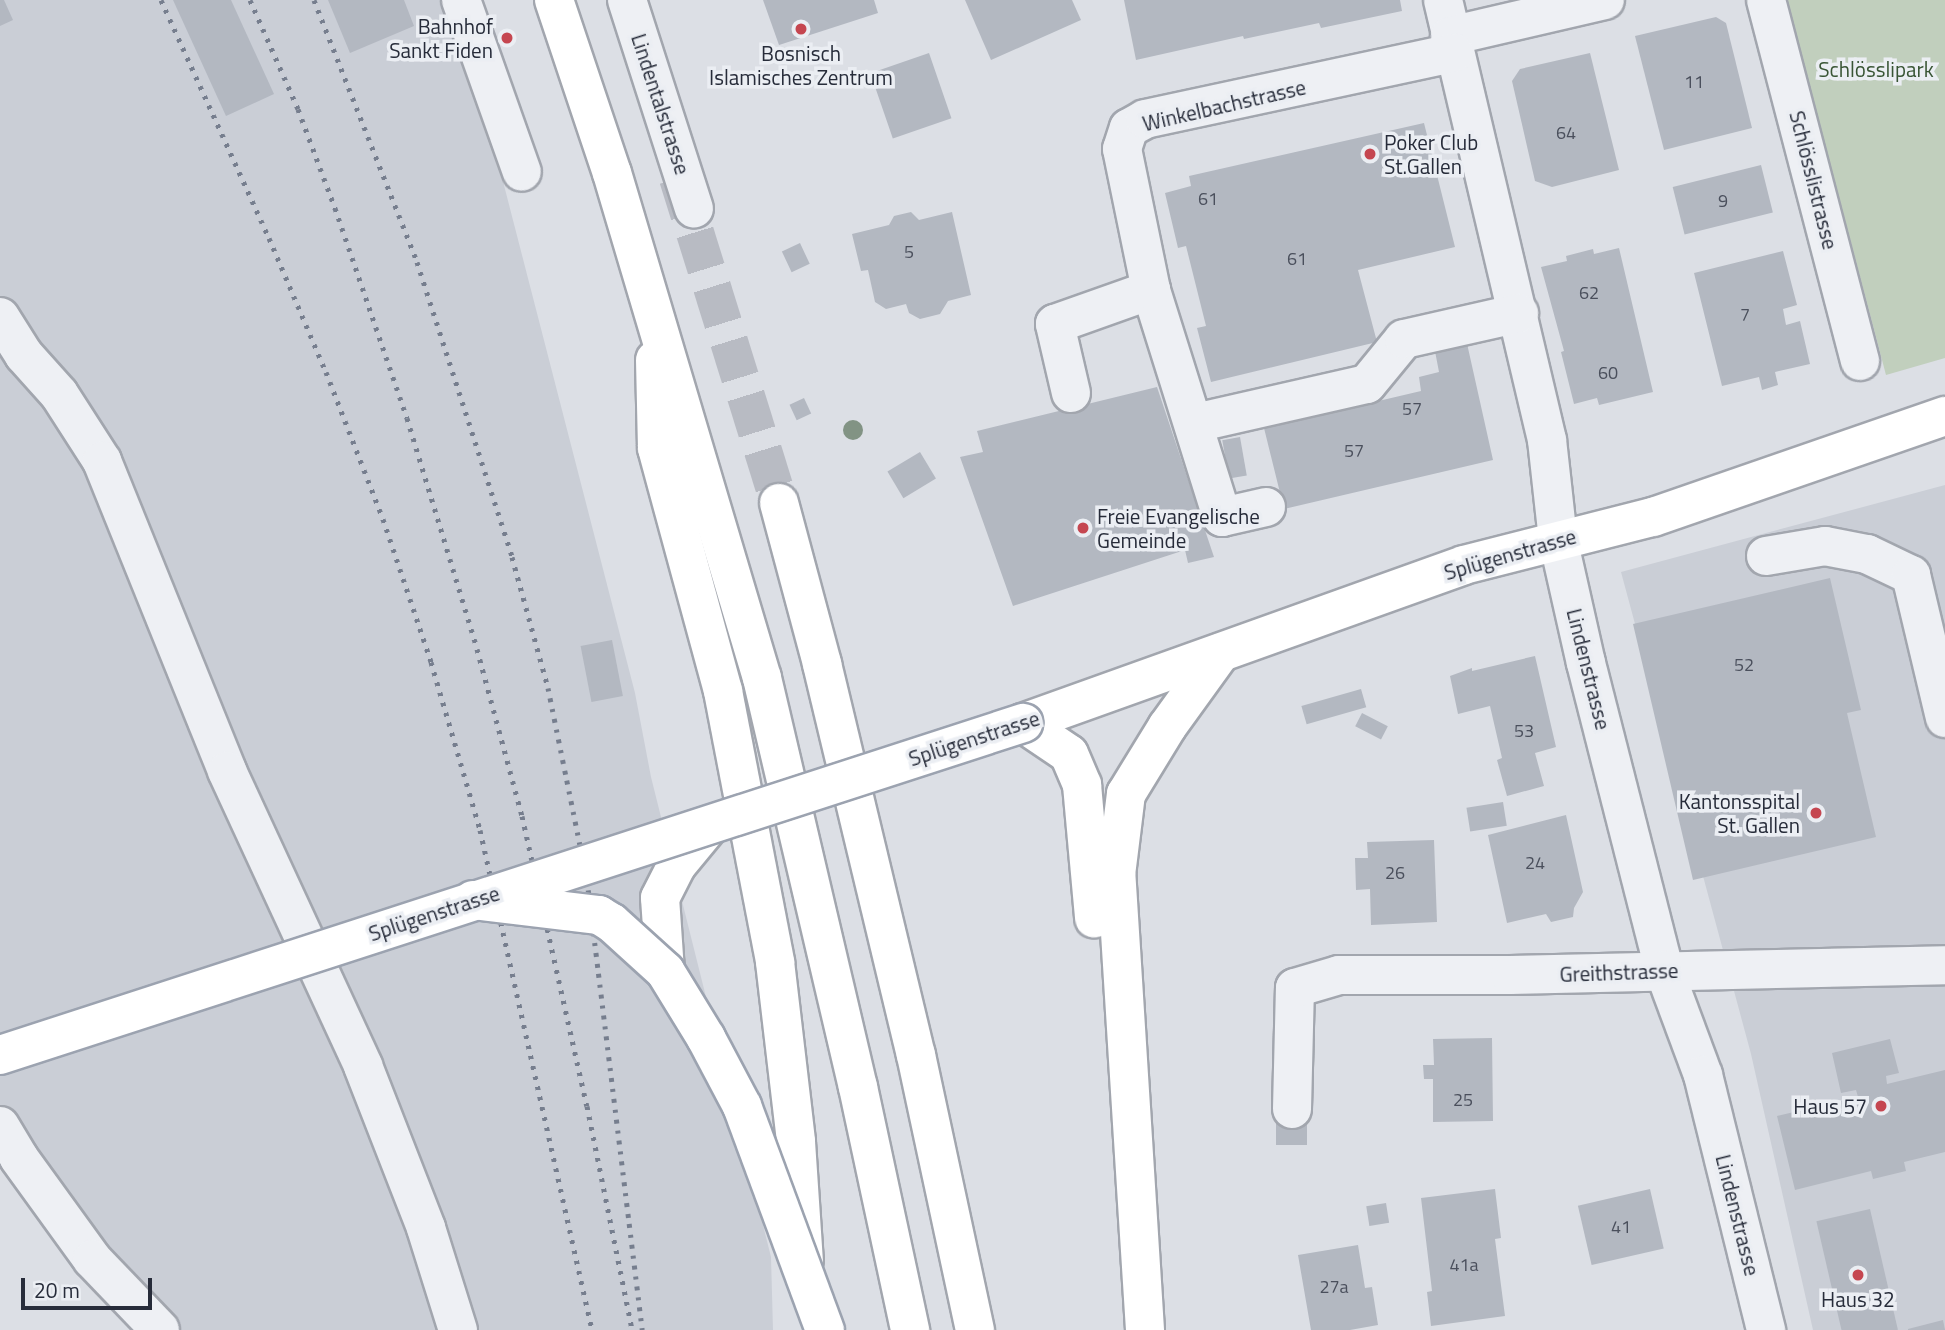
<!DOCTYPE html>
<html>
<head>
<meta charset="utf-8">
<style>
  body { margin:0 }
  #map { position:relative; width:1945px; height:1330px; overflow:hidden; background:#dcdfe5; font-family:"Titillium Web",sans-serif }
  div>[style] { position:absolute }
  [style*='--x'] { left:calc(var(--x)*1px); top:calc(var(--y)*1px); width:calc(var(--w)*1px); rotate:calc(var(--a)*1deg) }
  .built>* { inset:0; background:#caced6 }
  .green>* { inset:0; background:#c1cfbd }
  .building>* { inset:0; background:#b3b8c1; transform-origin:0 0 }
  .highway-tunnel>* { height:38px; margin-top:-19px; transform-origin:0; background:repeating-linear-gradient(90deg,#b8bbc3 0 38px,transparent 0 57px) }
  .roads { filter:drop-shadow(2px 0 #a2a6ae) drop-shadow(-2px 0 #a2a6ae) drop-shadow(0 2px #a2a6ae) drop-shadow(0 -2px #a2a6ae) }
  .minor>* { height:38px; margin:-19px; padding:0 19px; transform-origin:19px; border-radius:19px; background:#eef0f4 }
  .major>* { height:38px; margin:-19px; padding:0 19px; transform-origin:19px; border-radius:19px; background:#fff }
  .highway>* { height:38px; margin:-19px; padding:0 19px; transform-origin:19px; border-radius:19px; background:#fff }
  .rail>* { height:5px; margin-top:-2.5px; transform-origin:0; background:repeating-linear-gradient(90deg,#767e8e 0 3.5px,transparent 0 10.5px) }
  .bridges { filter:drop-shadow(2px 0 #9ca3b0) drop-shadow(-2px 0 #9ca3b0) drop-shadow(0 2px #9ca3b0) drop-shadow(0 -2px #9ca3b0) }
  .major-bridge>* { height:38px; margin:-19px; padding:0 19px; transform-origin:19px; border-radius:19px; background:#fff }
  .highway-bridge>* { height:38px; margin:-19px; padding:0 19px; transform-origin:19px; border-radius:19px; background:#fff }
  .trees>* { width:20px; height:20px; margin:-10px; border-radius:50%; background:#829384 }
  .dots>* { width:19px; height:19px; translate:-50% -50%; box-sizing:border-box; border:4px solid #ebeef3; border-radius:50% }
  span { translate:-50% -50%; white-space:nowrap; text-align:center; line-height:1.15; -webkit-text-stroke:7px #ebeef3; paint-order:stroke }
  .number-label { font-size:18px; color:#4a4f5c }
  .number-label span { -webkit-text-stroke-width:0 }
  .poi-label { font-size:21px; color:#272c3a }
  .right { translate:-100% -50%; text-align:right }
  .left { translate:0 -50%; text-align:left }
  .park-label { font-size:21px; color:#395535 }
  .street-label { font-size:21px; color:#272c3a }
  .scale { position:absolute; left:21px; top:1278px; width:131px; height:32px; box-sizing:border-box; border:4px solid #272c3a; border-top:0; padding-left:9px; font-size:21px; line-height:24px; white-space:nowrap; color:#272c3a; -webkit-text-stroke:5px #ebeef3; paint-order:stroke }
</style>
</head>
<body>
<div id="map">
  <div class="built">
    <div style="clip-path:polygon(0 0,443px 0,474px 69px,635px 693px,651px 777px,771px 1257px,773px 1330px,160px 1330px,0 1126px)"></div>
    <div style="clip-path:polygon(1945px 485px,1945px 1330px,1813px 1330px,1751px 1054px,1621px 572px)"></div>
  </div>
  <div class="green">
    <div style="clip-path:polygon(1787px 0,1945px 0,1945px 358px,1886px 375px)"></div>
  </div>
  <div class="building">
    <div style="clip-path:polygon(0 0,4px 0,13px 20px,0 26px)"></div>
    <div style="clip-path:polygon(173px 0,231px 0,274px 94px,226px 116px)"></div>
    <div style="clip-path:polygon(328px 0,404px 0,414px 26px,350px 53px)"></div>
    <div style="clip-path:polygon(763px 0,874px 0,878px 13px,779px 45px)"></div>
    <div style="clip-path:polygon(965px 0,1072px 0,1081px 20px,991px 60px)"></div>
    <div style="clip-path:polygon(1124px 0,1400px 0,1402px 11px,1321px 28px,1319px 23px,1244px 39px,1243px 36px,1136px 60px)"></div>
    <div style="clip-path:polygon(1716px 17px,1726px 23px,1752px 128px,1664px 150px,1635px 36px)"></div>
    <div style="left:929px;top:53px;width:69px;height:62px;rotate:71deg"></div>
    <div style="clip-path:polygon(1590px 53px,1619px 170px,1552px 187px,1535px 181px,1512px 81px,1520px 69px)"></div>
    <div style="clip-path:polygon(1424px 123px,1455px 247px,1358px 270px,1377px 342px,1211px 382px,1197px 328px,1206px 326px,1186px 246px,1178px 248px,1165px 193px,1191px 186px,1189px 176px)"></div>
    <div style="left:1761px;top:165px;width:49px;height:91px;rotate:76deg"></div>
    <div style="clip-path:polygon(911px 212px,919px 220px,952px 212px,971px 295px,948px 301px,940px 314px,920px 319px,909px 313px,906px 304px,886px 309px,875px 302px,868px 270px,861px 271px,852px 234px,889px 225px,894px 216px)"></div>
    <div style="left:800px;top:243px;width:23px;height:20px;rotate:65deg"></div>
    <div style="clip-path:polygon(1619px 248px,1653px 392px,1599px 405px,1597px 398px,1574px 404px,1561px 352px,1564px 351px,1541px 267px,1567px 261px,1566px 256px,1593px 249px,1594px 254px)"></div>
    <div style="clip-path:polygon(1783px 251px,1797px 305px,1783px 309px,1786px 325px,1800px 321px,1810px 364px,1775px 372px,1778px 385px,1762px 390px,1759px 377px,1722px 386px,1694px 273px)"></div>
    <div style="clip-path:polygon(1466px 339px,1493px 460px,1284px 509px,1264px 428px,1421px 391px,1419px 377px,1439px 372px,1434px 346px)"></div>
    <div style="clip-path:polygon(1157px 387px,1214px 557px,1188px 563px,1185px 550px,1013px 606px,960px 457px,983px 452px,977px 431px)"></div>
    <div style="left:804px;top:398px;width:17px;height:16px;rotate:65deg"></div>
    <div style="left:1240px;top:437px;width:39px;height:18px;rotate:80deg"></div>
    <div style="left:920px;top:452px;width:31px;height:38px;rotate:59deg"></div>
    <div style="clip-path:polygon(1830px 578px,1861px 710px,1847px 713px,1876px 837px,1693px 880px,1633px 624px)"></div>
    <div style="left:612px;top:640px;width:57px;height:32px;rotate:79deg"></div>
    <div style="clip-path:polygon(1535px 656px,1556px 747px,1535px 753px,1544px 786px,1507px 796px,1497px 760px,1502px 758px,1490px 706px,1458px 714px,1450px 676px,1472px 668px,1472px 671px)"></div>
    <div style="left:1361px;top:689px;width:19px;height:62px;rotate:74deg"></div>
    <div style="left:1362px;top:713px;width:29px;height:15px;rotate:27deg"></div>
    <div style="left:1503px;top:802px;width:24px;height:37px;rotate:81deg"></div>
    <div style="clip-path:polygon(1566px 815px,1583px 892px,1574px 908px,1573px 917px,1551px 922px,1546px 914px,1507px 923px,1488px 835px)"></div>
    <div style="clip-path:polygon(1434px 840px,1437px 922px,1371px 925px,1370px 889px,1356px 890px,1355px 858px,1368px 858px,1367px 842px)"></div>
    <div style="clip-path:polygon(1492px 1038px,1493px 1121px,1433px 1122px,1433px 1079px,1424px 1079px,1423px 1065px,1434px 1065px,1433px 1039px)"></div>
    <div style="clip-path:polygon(1890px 1039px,1899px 1073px,1886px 1076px,1887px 1084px,1945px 1070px,1945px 1152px,1904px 1162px,1906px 1171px,1873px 1179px,1871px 1171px,1795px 1190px,1777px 1116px,1858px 1097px,1856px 1090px,1841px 1093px,1832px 1053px)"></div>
    <div style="left:1276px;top:1109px;width:31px;height:36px"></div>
    <div style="clip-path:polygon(1495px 1189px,1501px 1238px,1495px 1239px,1505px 1316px,1431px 1326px,1427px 1292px,1432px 1291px,1421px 1198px)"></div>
    <div style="left:1650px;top:1189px;width:61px;height:74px;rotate:77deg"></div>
    <div style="left:1386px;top:1203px;width:20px;height:20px;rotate:81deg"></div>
    <div style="left:1870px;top:1209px;width:124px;height:55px;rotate:77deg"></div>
    <div style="clip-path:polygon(1358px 1245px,1365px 1288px,1372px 1287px,1378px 1325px,1350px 1330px,1311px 1330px,1298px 1255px)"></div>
    <div style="clip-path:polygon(1943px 1320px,1945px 1330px,1908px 1330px,1908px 1329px)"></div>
  </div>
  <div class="highway-tunnel">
    <div style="--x:678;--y:178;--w:340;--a:72.7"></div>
  </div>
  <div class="roads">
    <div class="minor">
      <div style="--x:461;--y:0;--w:182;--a:70.5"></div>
      <div style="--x:627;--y:0;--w:219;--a:72.2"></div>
      <div style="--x:1443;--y:0;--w:452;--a:76.7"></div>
      <div style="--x:1547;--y:440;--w:100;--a:83.7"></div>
      <div style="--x:1558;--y:539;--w:127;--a:77.3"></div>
      <div style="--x:1586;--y:663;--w:317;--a:75.7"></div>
      <div style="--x:1664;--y:970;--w:112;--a:69.6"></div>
      <div style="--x:1703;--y:1075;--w:263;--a:76.1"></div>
      <div style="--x:1766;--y:0;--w:373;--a:75.4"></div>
      <div style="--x:1450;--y:36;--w:159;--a:-13.1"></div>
      <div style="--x:0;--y:317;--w:45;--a:57.7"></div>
      <div style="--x:24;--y:355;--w:52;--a:48.1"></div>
      <div style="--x:59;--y:394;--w:80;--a:57.3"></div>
      <div style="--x:102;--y:461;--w:334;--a:68"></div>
      <div style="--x:227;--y:771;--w:325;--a:65.2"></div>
      <div style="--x:363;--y:1066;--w:174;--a:68.7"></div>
      <div style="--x:426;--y:1228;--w:107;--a:72.6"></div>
      <div style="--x:1071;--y:393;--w:71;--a:-103.1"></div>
      <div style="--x:1055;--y:324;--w:102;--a:-19.5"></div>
      <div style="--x:1195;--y:423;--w:176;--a:-12.8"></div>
      <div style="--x:1367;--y:384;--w:58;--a:-50.6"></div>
      <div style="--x:1404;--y:339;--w:118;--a:-12.7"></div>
      <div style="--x:1266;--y:507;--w:45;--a:167.2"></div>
      <div style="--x:1222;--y:517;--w:238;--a:-107.4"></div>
      <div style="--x:1151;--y:290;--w:144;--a:-101.6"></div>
      <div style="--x:1122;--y:149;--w:22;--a:-72"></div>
      <div style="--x:1129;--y:128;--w:18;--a:-29"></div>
      <div style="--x:1145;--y:119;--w:316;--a:-12.1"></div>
      <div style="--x:1766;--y:556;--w:60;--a:-9.6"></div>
      <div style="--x:1825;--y:546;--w:43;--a:10.8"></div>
      <div style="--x:1867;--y:554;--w:49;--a:25.5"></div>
      <div style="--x:1911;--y:575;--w:147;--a:76.6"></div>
      <div style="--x:1292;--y:1109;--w:121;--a:-88.6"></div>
      <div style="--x:1295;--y:988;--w:46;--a:-16.5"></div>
      <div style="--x:1339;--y:975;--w:171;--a:0"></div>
      <div style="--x:1510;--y:975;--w:435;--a:-1.3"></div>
      <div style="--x:0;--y:1126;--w:37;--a:59"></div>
      <div style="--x:19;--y:1158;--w:125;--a:54.1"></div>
      <div style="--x:92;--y:1259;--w:98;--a:46.2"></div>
    </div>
    <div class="major">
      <div style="--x:1023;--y:723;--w:468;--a:-19.7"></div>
      <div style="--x:1464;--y:565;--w:195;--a:-14.3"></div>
      <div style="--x:1653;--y:517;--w:309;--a:-19.1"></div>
    </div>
    <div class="highway">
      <div style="--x:554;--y:0;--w:182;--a:71.5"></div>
      <div style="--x:612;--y:173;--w:527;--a:73.46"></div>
      <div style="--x:762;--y:678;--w:420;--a:76.8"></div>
      <div style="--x:858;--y:1087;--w:249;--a:77.9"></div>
      <div style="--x:655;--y:360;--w:88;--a:88.7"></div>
      <div style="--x:657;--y:448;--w:252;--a:74.8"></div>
      <div style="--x:723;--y:691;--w:276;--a:79.1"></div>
      <div style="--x:775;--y:962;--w:181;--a:83.3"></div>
      <div style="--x:796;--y:1142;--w:119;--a:86.2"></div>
      <div style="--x:779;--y:503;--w:167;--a:75"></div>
      <div style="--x:822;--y:664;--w:402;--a:76.5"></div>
      <div style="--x:916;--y:1055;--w:281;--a:77.9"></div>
      <div style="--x:1023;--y:723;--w:55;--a:34"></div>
      <div style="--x:1069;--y:754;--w:34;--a:67"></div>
      <div style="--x:1082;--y:785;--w:134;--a:84.8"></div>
      <div style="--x:665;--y:971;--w:73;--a:-93.9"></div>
      <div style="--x:660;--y:898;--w:36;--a:-63"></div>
      <div style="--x:676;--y:866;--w:53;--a:-50.3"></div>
      <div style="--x:1145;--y:1330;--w:456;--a:-93.6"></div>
      <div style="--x:1116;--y:875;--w:82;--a:-83"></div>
      <div style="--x:1126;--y:794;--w:79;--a:-58.5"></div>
      <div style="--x:1167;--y:727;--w:92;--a:-54.2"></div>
    </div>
  </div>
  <div class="rail">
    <div style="--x:161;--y:0;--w:261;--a:65.6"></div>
    <div style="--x:269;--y:238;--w:146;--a:67"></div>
    <div style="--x:326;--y:372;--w:158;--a:68.8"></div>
    <div style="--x:383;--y:519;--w:151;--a:71.4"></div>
    <div style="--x:431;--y:662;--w:175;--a:73.7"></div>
    <div style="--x:480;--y:830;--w:512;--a:77.37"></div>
    <div style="--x:250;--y:0;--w:119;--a:66.2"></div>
    <div style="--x:298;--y:109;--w:106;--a:69.5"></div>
    <div style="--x:335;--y:208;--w:222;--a:71.1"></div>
    <div style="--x:407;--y:418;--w:241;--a:73.1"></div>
    <div style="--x:477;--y:649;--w:173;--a:74.9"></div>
    <div style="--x:522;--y:816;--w:297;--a:77.4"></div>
    <div style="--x:587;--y:1106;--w:228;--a:78.6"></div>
    <div style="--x:314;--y:0;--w:282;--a:68.5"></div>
    <div style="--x:417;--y:262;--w:310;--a:72.1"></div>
    <div style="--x:512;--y:557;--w:136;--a:74.6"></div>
    <div style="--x:548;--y:688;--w:196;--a:78.5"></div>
    <div style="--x:587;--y:880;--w:453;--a:83"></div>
  </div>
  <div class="bridges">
    <div class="major-bridge">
      <div style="--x:0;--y:1055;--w:1076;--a:-17.98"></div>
    </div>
    <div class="highway-bridge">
      <div style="--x:473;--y:900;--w:127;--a:6.8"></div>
      <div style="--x:599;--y:915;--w:15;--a:32"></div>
      <div style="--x:612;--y:923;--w:72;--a:42.2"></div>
      <div style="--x:665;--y:971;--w:79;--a:58.5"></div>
      <div style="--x:706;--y:1038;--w:77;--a:62.1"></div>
      <div style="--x:742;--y:1106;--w:239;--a:69.7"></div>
    </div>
  </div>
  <div class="trees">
    <div style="left:853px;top:430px"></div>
  </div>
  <div class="dots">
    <div style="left:801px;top:29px;background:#c54650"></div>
    <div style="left:507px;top:38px;background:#c54650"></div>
    <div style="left:1370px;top:154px;background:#c54650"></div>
    <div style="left:1083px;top:528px;background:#c54650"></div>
    <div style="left:1816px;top:813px;background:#c54650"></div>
    <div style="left:1881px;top:1106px;background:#c54650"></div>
    <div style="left:1858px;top:1275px;background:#c54650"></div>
  </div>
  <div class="number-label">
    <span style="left:1694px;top:82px">11</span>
    <span style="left:1566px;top:133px">64</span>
    <span style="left:1208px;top:199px">61</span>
    <span style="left:1723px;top:201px">9</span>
    <span style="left:909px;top:252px">5</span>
    <span style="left:1297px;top:259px">61</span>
    <span style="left:1589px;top:293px">62</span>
    <span style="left:1745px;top:315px">7</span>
    <span style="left:1608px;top:373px">60</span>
    <span style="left:1412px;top:409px">57</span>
    <span style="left:1354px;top:451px">57</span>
    <span style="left:1744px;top:665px">52</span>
    <span style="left:1524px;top:731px">53</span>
    <span style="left:1535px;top:863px">24</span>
    <span style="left:1395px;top:873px">26</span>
    <span style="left:1463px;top:1100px">25</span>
    <span style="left:1621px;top:1227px">41</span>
    <span style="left:1464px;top:1265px">41a</span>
    <span style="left:1334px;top:1287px">27a</span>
  </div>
  <div class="poi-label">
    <span class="right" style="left:493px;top:38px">Bahnhof<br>Sankt Fiden</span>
    <span style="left:801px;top:65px">Bosnisch<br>Islamisches Zentrum</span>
    <span class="left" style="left:1384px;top:154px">Poker Club<br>St.Gallen</span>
    <span class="left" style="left:1097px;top:528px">Freie Evangelische<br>Gemeinde</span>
    <span class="right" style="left:1800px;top:813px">Kantonsspital<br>St. Gallen</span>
    <span class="right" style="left:1867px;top:1106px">Haus 57</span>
    <span style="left:1858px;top:1299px">Haus 32</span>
  </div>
  <div class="park-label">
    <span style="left:1876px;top:69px">Schlösslipark</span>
  </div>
  <div class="street-label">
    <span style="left:661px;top:104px;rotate:72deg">Lindentalstrasse</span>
    <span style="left:1224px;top:105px;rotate:-13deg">Winkelbachstrasse</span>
    <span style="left:1814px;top:180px;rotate:76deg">Schlösslistrasse</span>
    <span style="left:1510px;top:554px;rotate:-16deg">Splügenstrasse</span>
    <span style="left:1589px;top:669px;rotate:76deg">Lindenstrasse</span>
    <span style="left:974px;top:738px;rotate:-18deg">Splügenstrasse</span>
    <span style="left:434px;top:913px;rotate:-18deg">Splügenstrasse</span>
    <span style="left:1619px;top:972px;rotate:-2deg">Greithstrasse</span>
    <span style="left:1738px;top:1215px;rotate:76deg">Lindenstrasse</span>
  </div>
  <div class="scale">20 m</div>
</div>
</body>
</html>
